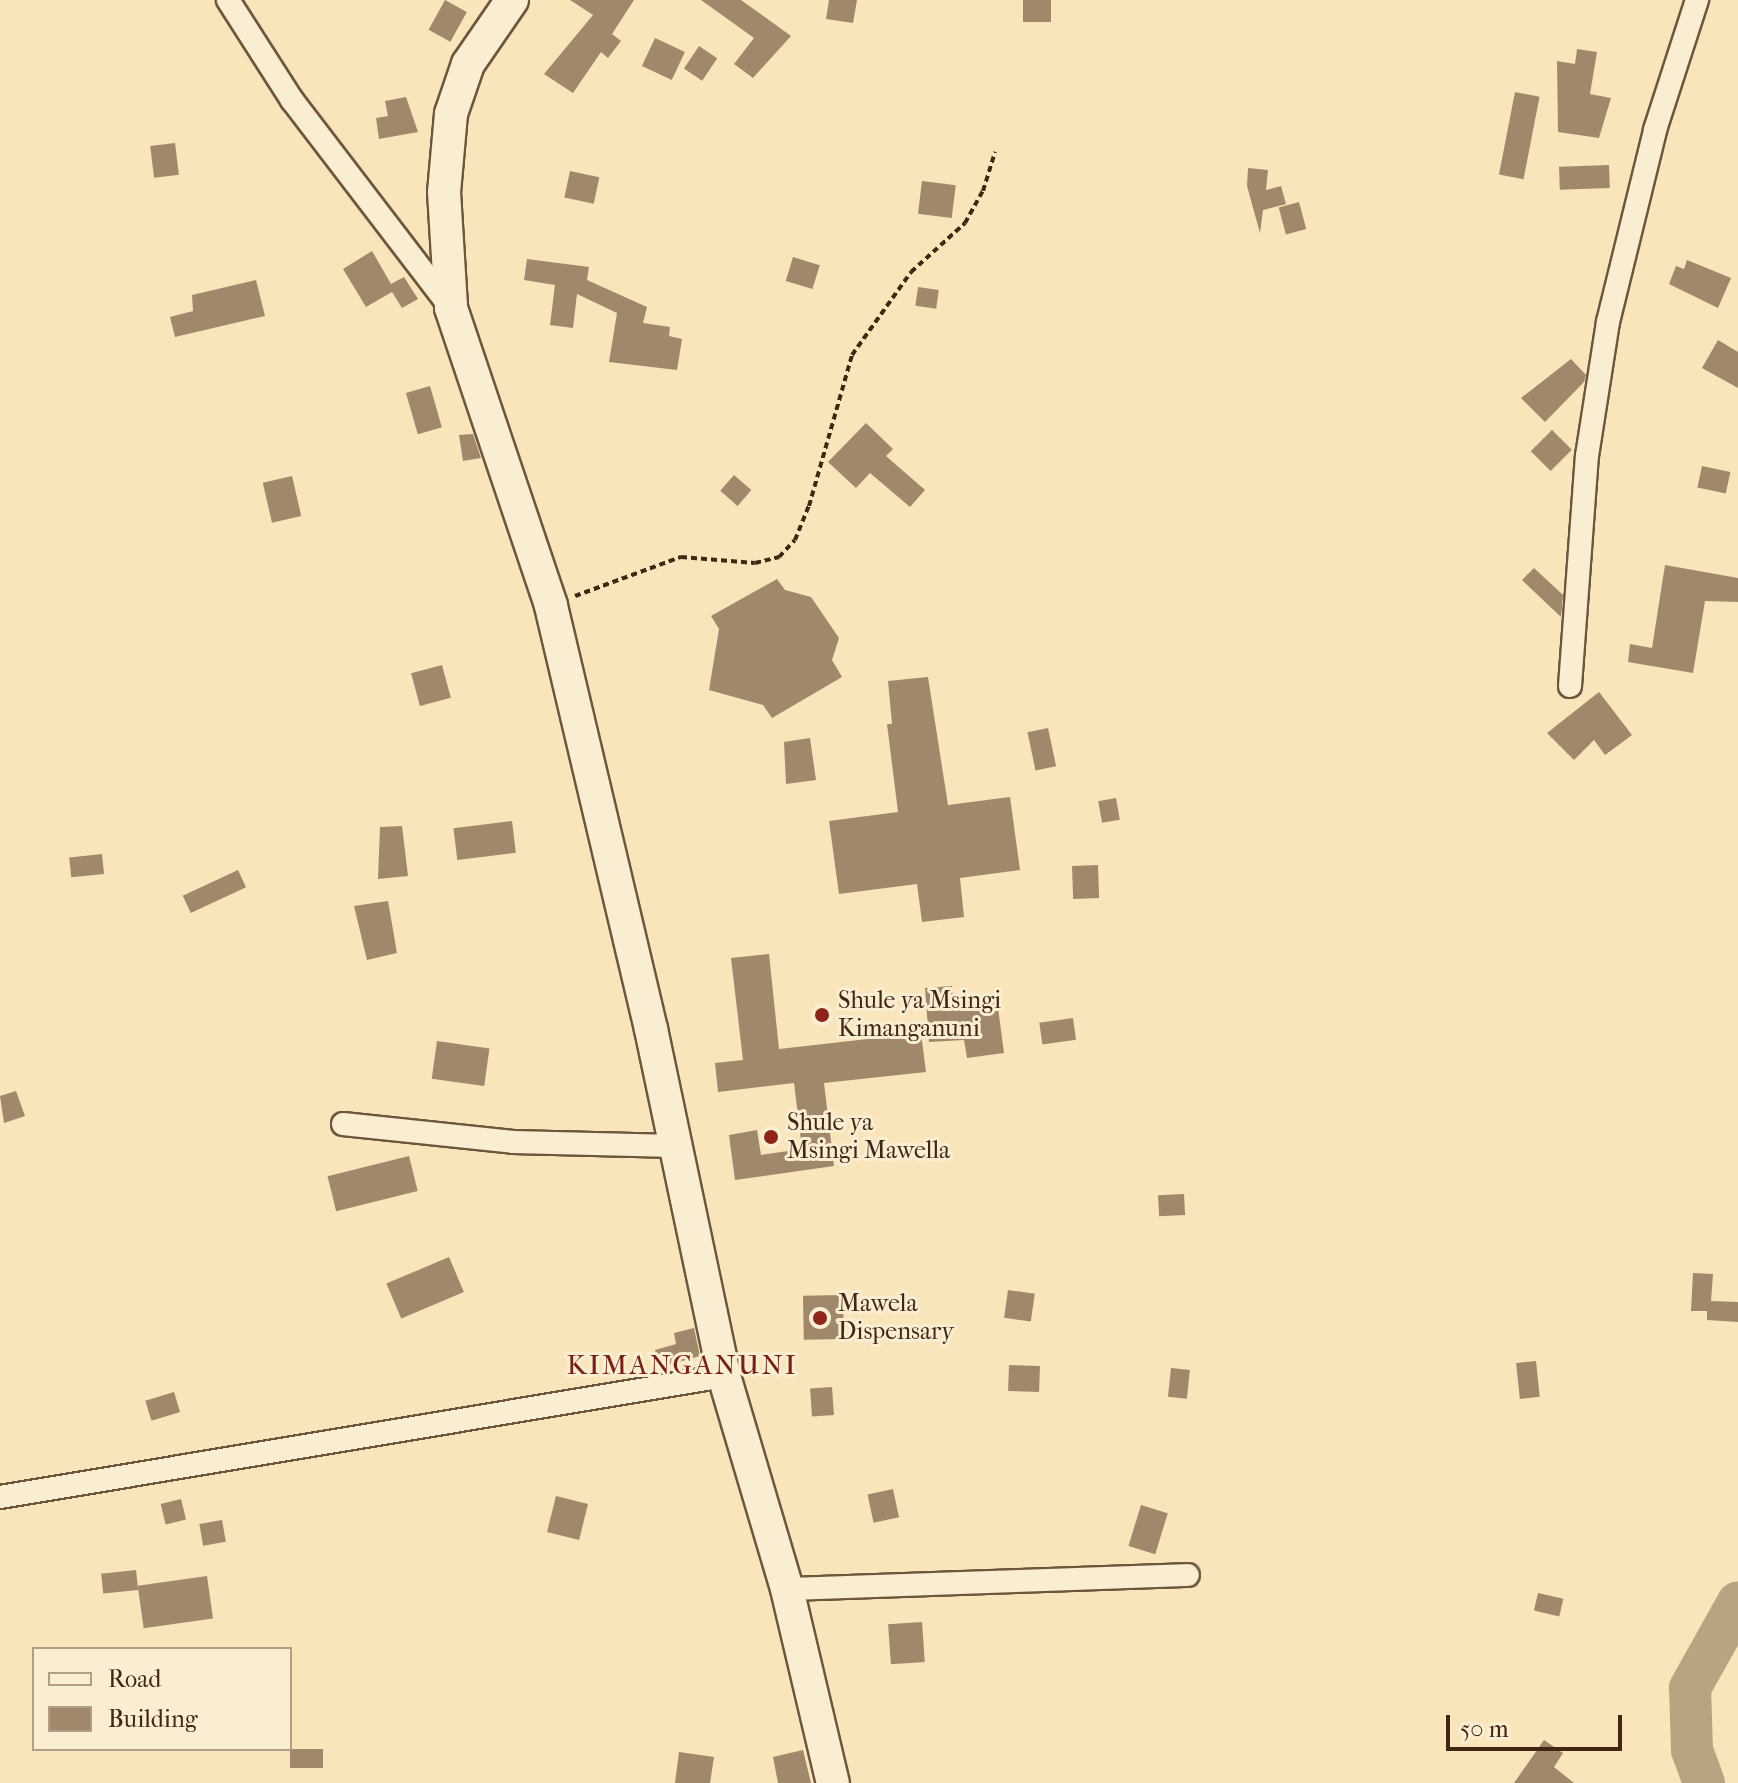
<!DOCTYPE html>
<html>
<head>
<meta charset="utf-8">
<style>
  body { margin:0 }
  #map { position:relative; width:1738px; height:1783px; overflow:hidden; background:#f8e5ba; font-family:"IM FELL French Canon",serif }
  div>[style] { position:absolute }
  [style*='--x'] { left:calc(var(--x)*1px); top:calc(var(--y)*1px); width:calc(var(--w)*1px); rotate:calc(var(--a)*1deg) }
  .river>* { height:42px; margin:-21px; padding:0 21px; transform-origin:21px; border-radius:21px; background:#b9a481 }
  .building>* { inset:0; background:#a0896a; transform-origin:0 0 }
  .path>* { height:4px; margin-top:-2px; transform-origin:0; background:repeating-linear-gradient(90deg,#402613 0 6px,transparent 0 10px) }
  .roads { filter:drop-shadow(2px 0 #6e563d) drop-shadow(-2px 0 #6e563d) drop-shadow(0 2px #6e563d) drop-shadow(0 -2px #6e563d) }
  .street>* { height:22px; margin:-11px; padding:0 11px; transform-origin:11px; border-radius:11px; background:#faeed2 }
  .secondary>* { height:32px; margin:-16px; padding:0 16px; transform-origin:16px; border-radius:16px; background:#faeed2 }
  .dots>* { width:22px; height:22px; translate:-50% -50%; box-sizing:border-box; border:4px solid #faeed2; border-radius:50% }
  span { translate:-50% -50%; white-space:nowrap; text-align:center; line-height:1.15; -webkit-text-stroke:6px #faeed2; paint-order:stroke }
  .poi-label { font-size:24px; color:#402613 }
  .left { translate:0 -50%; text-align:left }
  .quarter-label { font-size:28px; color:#7a1f14; letter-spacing:2px }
  .legend { position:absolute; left:32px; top:1647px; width:260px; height:104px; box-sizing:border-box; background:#faeed2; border:2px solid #b09e86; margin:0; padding:10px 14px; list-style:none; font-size:24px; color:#402613 }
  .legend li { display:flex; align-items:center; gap:16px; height:40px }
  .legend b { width:40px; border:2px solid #b09e86 }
  .scale { position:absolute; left:1446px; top:1715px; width:176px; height:36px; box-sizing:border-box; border:4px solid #402613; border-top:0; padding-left:10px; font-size:24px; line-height:28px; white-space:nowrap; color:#402613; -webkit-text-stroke:6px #faeed2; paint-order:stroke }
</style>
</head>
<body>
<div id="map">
  <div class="river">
    <div style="--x:1704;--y:1783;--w:35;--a:-110"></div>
    <div style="--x:1692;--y:1750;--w:62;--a:-91.8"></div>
    <div style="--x:1690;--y:1688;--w:98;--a:-60.8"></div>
  </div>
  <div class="building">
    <div style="left:445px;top:0;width:25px;height:34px;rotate:29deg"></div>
    <div style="clip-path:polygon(570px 0,634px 0,612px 34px,621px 41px,608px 58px,601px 52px,573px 93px,544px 74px,593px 15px)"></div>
    <div style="clip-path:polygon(701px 0,741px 0,791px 36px,753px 78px,734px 64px,754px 38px)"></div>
    <div style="clip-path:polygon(829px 0,857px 0,853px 23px,826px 19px)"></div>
    <div style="left:1023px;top:0;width:28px;height:22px"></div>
    <div style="left:655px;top:38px;width:33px;height:31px;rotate:25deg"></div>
    <div style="left:699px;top:46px;width:22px;height:27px;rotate:34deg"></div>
    <div style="clip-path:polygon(1577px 49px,1597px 52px,1590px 94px,1611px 98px,1599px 138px,1558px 132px,1557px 61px,1575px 64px)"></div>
    <div style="left:1515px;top:92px;width:25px;height:84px;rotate:11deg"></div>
    <div style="clip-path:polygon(406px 97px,418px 132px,379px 139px,376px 118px,388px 116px,385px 101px)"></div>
    <div style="left:175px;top:143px;width:32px;height:25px;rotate:83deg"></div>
    <div style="left:1609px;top:165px;width:23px;height:50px;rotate:88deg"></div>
    <div style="clip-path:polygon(1248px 168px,1268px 170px,1266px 190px,1281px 186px,1286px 204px,1263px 210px,1260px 233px,1247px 186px)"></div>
    <div style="left:570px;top:171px;width:30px;height:27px;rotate:12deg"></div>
    <div style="left:922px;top:181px;width:34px;height:33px;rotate:7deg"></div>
    <div style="left:1299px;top:202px;width:28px;height:21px;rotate:75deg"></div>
    <div style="clip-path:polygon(372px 251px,391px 284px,404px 277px,418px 299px,402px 308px,392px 292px,366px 307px,343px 269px)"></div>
    <div style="left:793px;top:257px;width:28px;height:25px;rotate:17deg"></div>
    <div style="clip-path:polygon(527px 259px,589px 267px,587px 280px,647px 307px,643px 323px,670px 327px,669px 336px,682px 339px,677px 370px,609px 362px,617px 313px,577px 294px,573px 328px,550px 325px,555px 285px,524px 280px)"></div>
    <div style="clip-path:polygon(1687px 260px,1731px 278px,1718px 308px,1669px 284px,1676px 266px,1684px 269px)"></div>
    <div style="clip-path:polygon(256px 280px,265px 316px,175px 337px,170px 317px,193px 311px,192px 295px)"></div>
    <div style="left:918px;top:287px;width:21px;height:19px;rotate:8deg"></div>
    <div style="clip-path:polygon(1718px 340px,1738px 352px,1738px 388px,1702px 368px)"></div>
    <div style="clip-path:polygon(1571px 359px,1586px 375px,1584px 382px,1545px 422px,1521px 398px)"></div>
    <div style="left:430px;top:386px;width:43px;height:25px;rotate:74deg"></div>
    <div style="clip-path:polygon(866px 423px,893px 449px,886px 456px,925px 490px,910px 507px,870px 473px,856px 488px,828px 462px)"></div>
    <div style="left:1552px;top:430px;width:28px;height:30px;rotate:45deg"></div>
    <div style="clip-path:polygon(473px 434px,481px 458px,463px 461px,459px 435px)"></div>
    <div style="left:1702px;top:466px;width:29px;height:22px;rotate:12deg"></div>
    <div style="left:734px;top:475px;width:23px;height:21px;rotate:41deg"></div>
    <div style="left:292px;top:476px;width:41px;height:30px;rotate:77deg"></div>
    <div style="clip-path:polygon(1665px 565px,1738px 578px,1738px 602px,1705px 601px,1693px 673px,1628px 662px,1630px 644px,1652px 648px)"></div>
    <div style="clip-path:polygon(1534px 568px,1563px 595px,1561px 617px,1522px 580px)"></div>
    <div style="clip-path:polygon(777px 579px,785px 590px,811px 597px,839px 638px,832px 660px,842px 677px,772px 718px,763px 705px,709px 690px,719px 629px,711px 616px)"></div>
    <div style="left:442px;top:665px;width:34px;height:32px;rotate:75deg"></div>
    <div style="clip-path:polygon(928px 677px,948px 805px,1010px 797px,1020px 870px,960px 878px,964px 917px,922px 922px,917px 884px,839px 894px,829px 821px,898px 812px,887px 724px,892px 724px,888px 681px)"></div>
    <div style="clip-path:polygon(1599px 692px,1632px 735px,1605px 755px,1594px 740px,1574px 760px,1547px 733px)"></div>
    <div style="left:1048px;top:728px;width:39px;height:21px;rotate:78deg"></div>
    <div style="clip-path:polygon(810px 738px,816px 780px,786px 784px,784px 742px)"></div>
    <div style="left:1116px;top:798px;width:22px;height:18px;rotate:80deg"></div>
    <div style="left:512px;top:821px;width:32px;height:59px;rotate:83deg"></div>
    <div style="clip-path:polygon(402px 826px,408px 876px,378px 879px,380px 827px)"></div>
    <div style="left:102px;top:854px;width:20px;height:33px;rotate:84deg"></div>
    <div style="left:1098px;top:865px;width:33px;height:26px;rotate:88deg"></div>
    <div style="left:238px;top:870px;width:19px;height:61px;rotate:65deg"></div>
    <div style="clip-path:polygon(388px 901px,397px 953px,367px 960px,354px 906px)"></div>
    <div style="clip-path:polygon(769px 954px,779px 1049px,921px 1033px,926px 1072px,824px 1083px,834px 1166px,735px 1180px,729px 1135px,757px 1130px,761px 1155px,802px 1149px,794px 1083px,718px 1092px,715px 1063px,743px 1060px,731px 958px)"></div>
    <div style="clip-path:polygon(952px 986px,954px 1006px,997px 1000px,1004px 1053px,967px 1058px,964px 1040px,929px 1042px,925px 988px)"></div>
    <div style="left:1073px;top:1018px;width:22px;height:34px;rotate:82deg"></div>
    <div style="left:437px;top:1041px;width:53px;height:38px;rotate:8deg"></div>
    <div style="clip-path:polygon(16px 1091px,25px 1116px,4px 1123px,0 1096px)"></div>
    <div style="left:409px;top:1156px;width:36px;height:84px;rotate:76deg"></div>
    <div style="left:1184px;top:1194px;width:21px;height:26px;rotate:87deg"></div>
    <div style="left:449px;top:1257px;width:38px;height:68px;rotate:67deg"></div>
    <div style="clip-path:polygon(1693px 1273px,1713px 1274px,1711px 1301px,1738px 1302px,1738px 1322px,1707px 1320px,1707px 1311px,1691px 1311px)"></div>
    <div style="left:1008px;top:1290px;width:27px;height:28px;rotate:8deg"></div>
    <div style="left:843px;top:1295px;width:44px;height:40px;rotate:89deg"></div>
    <div style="clip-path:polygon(694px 1328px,700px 1356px,660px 1367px,655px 1350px,676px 1344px,674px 1333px)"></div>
    <div style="left:1536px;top:1361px;width:36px;height:20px;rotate:84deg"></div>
    <div style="left:1009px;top:1365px;width:31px;height:26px;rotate:2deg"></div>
    <div style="left:1171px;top:1368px;width:19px;height:29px;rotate:6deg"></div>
    <div style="left:832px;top:1387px;width:28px;height:22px;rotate:86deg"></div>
    <div style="left:174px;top:1392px;width:21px;height:30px;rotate:73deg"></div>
    <div style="left:893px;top:1489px;width:29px;height:26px;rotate:78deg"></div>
    <div style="left:556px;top:1496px;width:33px;height:37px;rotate:14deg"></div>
    <div style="left:181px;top:1499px;width:21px;height:21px;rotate:76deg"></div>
    <div style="left:1141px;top:1505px;width:28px;height:43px;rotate:17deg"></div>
    <div style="left:222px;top:1520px;width:22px;height:23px;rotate:80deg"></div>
    <div style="left:136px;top:1570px;width:20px;height:35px;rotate:84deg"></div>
    <div style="left:207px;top:1576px;width:43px;height:70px;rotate:82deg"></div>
    <div style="left:1538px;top:1593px;width:26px;height:18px;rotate:13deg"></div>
    <div style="left:922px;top:1622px;width:40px;height:34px;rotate:86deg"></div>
    <div style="clip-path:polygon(1544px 1740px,1563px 1753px,1554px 1767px,1574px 1783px,1514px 1783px)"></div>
    <div style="left:290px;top:1749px;width:33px;height:19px"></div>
    <div style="clip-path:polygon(803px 1750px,811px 1783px,778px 1783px,773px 1757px)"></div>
    <div style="clip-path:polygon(679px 1752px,714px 1757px,710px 1783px,675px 1783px)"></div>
  </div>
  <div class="path">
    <div style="--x:575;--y:596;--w:113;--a:-20.2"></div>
    <div style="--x:681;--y:557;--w:74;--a:4.6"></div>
    <div style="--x:755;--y:563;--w:25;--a:-14"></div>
    <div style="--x:779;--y:557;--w:23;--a:-47"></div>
    <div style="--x:795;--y:540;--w:37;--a:-68"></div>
    <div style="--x:809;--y:506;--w:157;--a:-74.1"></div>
    <div style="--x:852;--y:355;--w:102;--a:-54.6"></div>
    <div style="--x:911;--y:272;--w:73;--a:-42.2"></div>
    <div style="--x:965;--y:223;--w:37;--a:-61"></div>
    <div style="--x:983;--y:191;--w:41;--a:-72.9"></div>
  </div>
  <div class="roads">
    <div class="street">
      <div style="--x:228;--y:0;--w:119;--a:57.4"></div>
      <div style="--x:292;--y:100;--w:262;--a:52.6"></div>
      <div style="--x:1570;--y:686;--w:231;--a:-85.8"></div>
      <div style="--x:1587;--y:456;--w:136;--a:-81.1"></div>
      <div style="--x:1608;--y:322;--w:198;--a:-76.2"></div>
      <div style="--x:1655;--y:130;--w:137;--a:-72.1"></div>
      <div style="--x:343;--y:1124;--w:171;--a:6"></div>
      <div style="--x:513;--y:1142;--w:162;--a:1.4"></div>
      <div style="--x:0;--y:1497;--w:734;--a:-9.49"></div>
      <div style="--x:787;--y:1589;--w:401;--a:-2"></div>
    </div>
    <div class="secondary">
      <div style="--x:512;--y:0;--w:78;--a:124.5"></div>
      <div style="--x:468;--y:64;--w:53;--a:108.8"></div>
      <div style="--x:451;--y:114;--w:78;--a:95.1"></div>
      <div style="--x:444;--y:192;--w:116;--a:86.5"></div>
      <div style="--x:451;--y:308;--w:314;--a:71.4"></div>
      <div style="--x:551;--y:606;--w:435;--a:76.7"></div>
      <div style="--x:651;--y:1029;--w:355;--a:78.1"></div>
      <div style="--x:724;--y:1376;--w:222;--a:73.5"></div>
      <div style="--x:787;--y:1589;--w:199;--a:76.7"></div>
    </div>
  </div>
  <div class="dots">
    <div style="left:822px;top:1015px;background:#8f2418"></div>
    <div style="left:771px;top:1137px;background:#8f2418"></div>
    <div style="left:820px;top:1318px;background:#8f2418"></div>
  </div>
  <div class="poi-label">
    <span class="left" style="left:838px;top:1015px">Shule ya Msingi<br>Kimanganuni</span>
    <span class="left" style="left:787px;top:1137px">Shule ya<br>Msingi Mawella</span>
    <span class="left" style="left:838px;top:1318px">Mawela<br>Dispensary</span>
  </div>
  <div class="quarter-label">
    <span style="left:682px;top:1365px">KIMANGANUNI</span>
  </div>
  <ul class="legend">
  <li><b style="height:10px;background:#faeed2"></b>Road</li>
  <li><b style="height:22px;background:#a0896a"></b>Building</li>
  </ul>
  <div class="scale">50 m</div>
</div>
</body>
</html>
